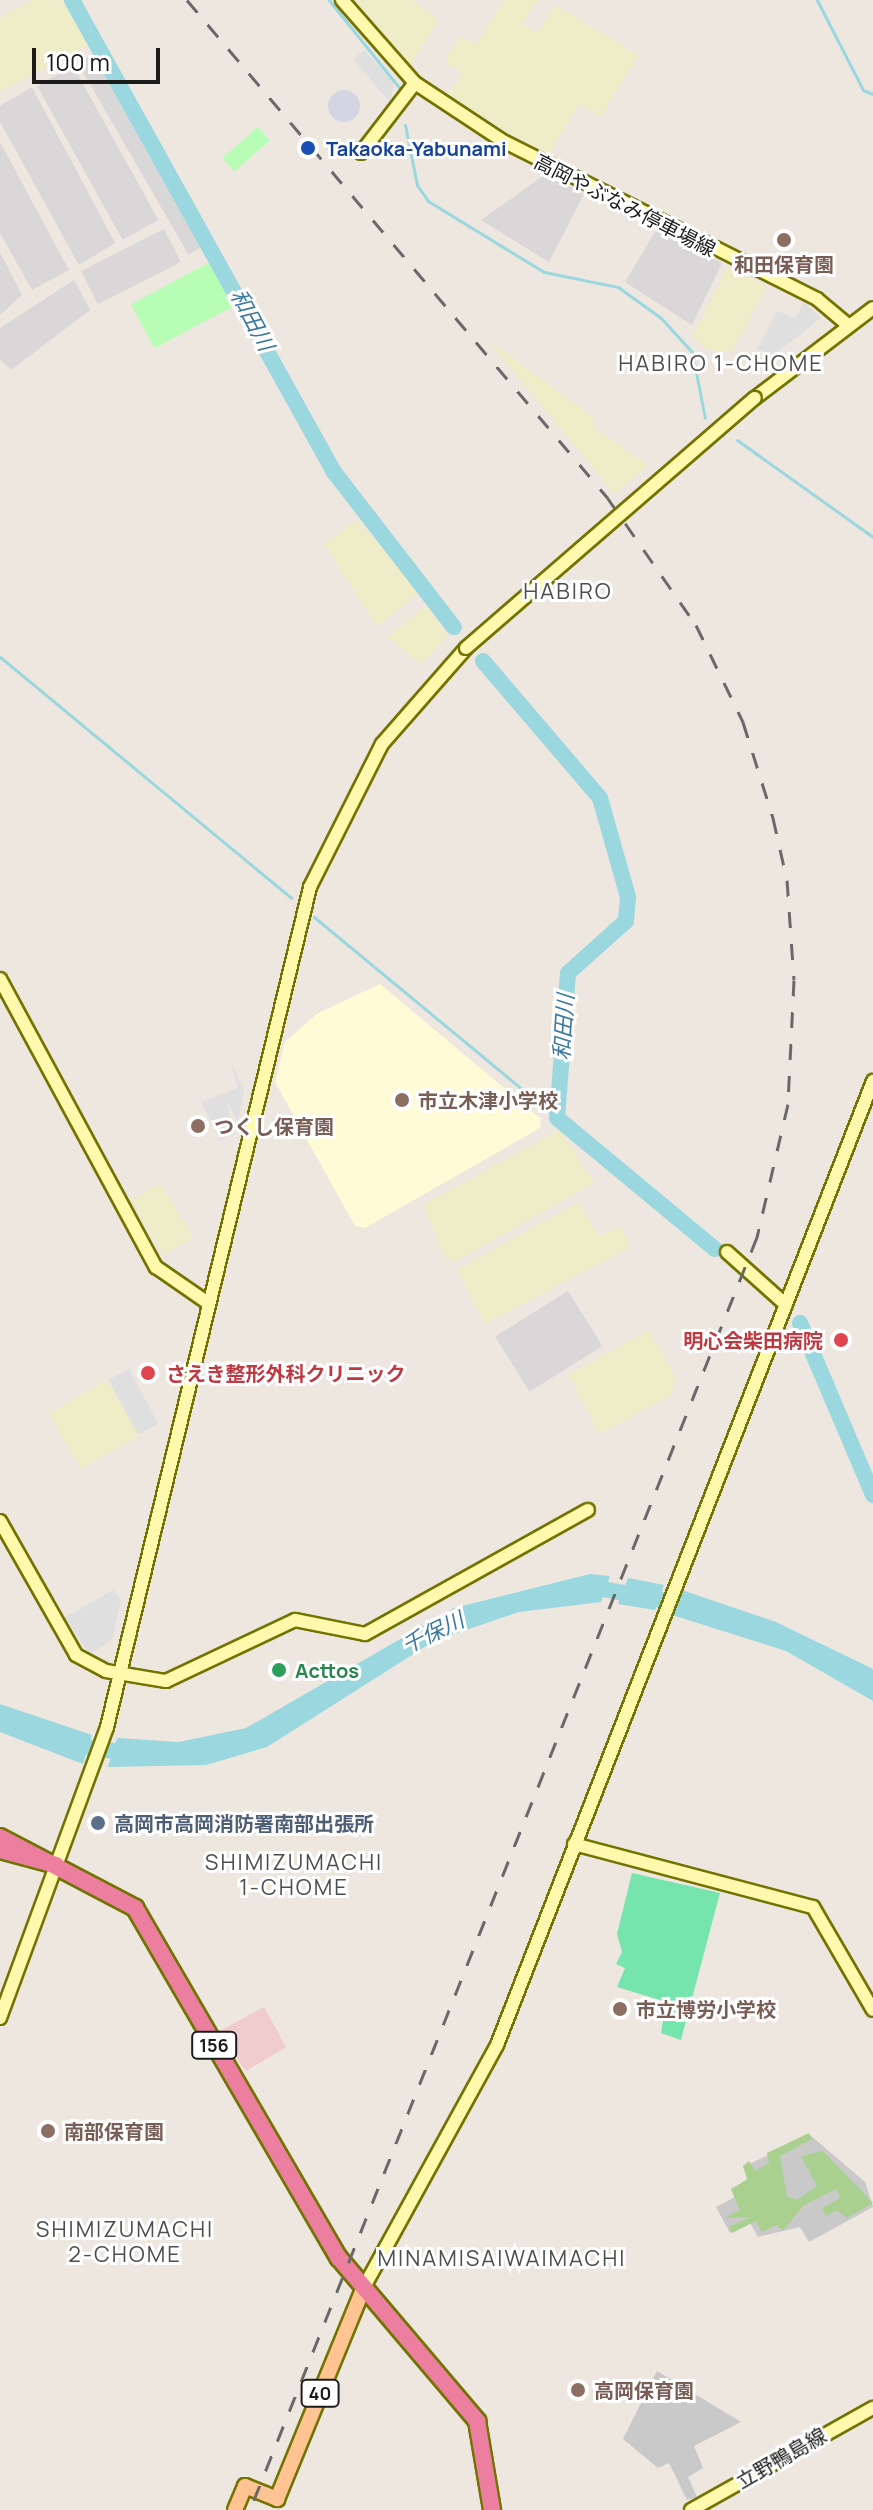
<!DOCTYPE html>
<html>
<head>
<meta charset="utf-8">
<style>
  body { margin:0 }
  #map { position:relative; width:873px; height:2510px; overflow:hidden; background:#ede7df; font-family:Manrope,"Noto Sans JP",sans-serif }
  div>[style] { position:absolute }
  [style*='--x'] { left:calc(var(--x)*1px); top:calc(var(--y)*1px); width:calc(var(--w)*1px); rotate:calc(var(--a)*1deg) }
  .residential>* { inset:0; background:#d9d7d8; transform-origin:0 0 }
  .commercial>* { inset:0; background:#f0ccce }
  .education>* { inset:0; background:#fffbd6 }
  .religious>* { inset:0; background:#c9c9c9 }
  .farmland>* { inset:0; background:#eeedc8; transform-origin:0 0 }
  .forest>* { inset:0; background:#aad090 }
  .park>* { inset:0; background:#b8fdb6; transform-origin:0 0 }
  .pitch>* { inset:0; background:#75e4ad }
  .parking>* { inset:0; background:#dfdfdf; transform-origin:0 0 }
  .plaza>* { inset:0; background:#d3d5e3 }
  .round { border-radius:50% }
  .water>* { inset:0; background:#9bd7df }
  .stream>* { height:3px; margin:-1.5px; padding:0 1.5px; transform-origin:1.5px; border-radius:1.5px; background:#9bd7df }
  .river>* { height:16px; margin:-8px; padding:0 8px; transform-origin:8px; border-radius:8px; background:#9bd7df }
  .roads { filter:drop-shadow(2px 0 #737300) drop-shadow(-2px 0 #737300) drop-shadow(0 2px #737300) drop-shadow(0 -2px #737300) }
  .secondary>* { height:12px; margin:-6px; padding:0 6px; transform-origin:6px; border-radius:6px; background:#fef9ac }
  .primary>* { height:14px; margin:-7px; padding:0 7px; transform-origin:7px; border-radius:7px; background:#ffc492 }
  .highway>* { height:16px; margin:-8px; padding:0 8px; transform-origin:8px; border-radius:8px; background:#ec7f9f }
  .rail>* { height:3px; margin-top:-1.5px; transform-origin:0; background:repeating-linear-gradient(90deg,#696969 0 16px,transparent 0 32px) }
  .bridges { filter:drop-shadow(2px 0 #737300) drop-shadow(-2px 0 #737300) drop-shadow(0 2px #737300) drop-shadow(0 -2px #737300) }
  .secondary-bridge>* { height:12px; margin:-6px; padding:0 6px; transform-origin:6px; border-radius:6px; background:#fef9ac }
  .dots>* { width:22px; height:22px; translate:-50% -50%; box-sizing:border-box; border:4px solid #fff; border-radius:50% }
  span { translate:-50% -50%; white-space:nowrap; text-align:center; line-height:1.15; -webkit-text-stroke:6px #fff; paint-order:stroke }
  .shield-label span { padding:2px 6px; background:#fff; border:2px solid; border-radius:6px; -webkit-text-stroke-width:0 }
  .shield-label { font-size:18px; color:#1b1b1b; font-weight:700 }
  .transit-label { font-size:20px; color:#164399; font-weight:700 }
  .left { translate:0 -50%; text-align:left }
  .street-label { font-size:20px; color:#1b1b1b }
  .education-label { font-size:20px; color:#785e54; font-weight:700 }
  .health-label { font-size:20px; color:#be3a42; font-weight:700 }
  .right { translate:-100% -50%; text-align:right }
  .leisure-label { font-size:20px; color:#27864d; font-weight:700 }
  .service-label { font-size:20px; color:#4e5e75; font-weight:700 }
  .water-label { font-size:22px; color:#3c79a0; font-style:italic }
  .neighbourhood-label { font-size:22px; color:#4e4e4e; letter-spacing:2px }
  .scale { position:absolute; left:32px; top:48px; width:128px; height:36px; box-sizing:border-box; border:4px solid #1b1b1b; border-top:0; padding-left:10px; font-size:24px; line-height:28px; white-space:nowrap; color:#1b1b1b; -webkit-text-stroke:6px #fff; paint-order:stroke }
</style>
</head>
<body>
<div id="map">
  <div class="residential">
    <div style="left:97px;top:52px;width:221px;height:22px;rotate:60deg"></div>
    <div style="left:73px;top:66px;width:176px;height:41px;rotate:61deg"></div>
    <div style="clip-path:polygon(32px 87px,115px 243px,79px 265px,0 122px,0 106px)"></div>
    <div style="clip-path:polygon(0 142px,69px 270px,32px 290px,0 233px)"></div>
    <div style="clip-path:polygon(546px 174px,584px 194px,549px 262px,481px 220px)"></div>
    <div style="clip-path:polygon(658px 227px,722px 263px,692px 325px,625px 282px)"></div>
    <div style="left:164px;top:229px;width:37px;height:93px;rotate:63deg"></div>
    <div style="clip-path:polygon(0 252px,22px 295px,0 315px)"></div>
    <div style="clip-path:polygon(74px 280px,90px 310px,11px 370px,0 359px,0 328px)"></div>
    <div style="left:568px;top:1291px;width:65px;height:86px;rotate:58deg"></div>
  </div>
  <div class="commercial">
    <div style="clip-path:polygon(264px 2007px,286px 2047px,246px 2071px,218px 2032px)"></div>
  </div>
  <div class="education">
    <div style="clip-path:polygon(380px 984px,541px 1119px,540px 1128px,365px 1228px,355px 1226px,275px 1082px,285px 1042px,318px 1013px)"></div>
  </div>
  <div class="religious">
    <div style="clip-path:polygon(810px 2135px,865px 2182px,873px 2207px,809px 2242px,800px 2227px,758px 2237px,750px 2223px,730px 2233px,716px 2207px,737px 2196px,731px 2188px,753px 2179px,745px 2166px)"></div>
    <div style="clip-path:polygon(657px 2371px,741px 2422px,694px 2446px,703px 2468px,688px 2477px,697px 2497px,687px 2500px,669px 2463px,658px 2468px,623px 2439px)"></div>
  </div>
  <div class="farmland">
    <div style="clip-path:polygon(32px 0,61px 0,88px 45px,0 92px,0 18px)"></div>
    <div style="clip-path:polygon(347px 0,412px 0,438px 20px,408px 71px)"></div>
    <div style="clip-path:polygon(504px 0,537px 0,522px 24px,537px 33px,555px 5px,638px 55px,601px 117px,579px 104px,548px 156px,448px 96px,462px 73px,445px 62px,460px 36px,476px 45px)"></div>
    <div style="clip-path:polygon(727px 268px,766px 286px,732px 352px,708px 350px,693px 336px)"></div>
    <div style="clip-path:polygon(486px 338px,595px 419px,593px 427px,648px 465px,615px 494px)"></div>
    <div style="clip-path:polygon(357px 520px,420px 591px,377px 627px,324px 544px)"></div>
    <div style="clip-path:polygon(427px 605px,448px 636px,420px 664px,388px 637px)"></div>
    <div style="clip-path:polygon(560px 1130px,594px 1183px,456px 1261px,446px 1259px,423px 1205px)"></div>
    <div style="left:161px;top:1183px;width:64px;height:34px;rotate:60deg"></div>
    <div style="clip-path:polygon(579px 1202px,598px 1236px,621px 1226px,630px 1247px,485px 1324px,457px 1270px)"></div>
    <div style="clip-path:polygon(649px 1330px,676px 1379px,670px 1396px,599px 1434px,569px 1375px)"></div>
    <div style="left:107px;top:1380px;width:64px;height:67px;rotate:60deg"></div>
  </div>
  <div class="forest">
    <div style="clip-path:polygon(809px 2133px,812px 2139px,780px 2156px,787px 2196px,797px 2200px,817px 2186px,801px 2156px,823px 2151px,873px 2203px,847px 2218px,837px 2210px,826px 2216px,822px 2208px,840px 2198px,836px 2189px,803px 2206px,783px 2231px,777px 2225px,762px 2232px,756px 2221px,732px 2233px,729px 2227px,750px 2217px,725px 2218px,740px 2210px,731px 2190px,747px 2179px,743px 2166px,749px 2161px,755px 2171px,769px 2163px,767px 2153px)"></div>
  </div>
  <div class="park">
    <div style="left:258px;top:127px;width:18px;height:47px;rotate:49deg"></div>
    <div style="left:214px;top:260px;width:50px;height:94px;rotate:62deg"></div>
  </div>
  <div class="pitch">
    <div style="clip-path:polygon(632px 1873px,720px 1893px,681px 2040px,661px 2033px,666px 2002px,617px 1987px,625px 1968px,616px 1964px,622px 1952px,617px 1934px)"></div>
  </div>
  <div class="parking">
    <div style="clip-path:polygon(365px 50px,394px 83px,390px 102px,353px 59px)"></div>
    <div style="clip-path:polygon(804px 302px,821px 318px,774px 355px,757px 349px,777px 311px,795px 318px)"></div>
    <div style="clip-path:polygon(230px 1060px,244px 1090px,238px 1121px,227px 1103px,234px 1134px,220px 1140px,201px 1102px,238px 1088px)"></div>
    <div style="left:129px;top:1369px;width:62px;height:23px;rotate:62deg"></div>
    <div style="clip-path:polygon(113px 1590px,121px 1599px,112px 1640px,90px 1654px,64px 1618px)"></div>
  </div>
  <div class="plaza">
    <div class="round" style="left:328px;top:90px;width:32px;height:32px"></div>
  </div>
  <div class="water">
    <div style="clip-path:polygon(590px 1574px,610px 1576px,601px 1602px,519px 1612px,434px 1641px,267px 1747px,206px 1765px,108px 1767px,117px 1738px,179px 1742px,246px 1728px,454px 1608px)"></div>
    <div style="clip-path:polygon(628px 1578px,664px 1585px,655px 1610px,618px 1604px)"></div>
    <div style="clip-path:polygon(679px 1589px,776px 1622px,873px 1669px,873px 1701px,786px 1651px,669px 1614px)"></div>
    <div style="clip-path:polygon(0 1704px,92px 1735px,83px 1764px,0 1732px)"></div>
  </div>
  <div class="stream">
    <div style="--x:329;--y:0;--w:115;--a:51.3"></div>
    <div style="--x:817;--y:0;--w:101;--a:62.9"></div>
    <div style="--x:863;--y:90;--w:11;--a:22"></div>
    <div style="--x:405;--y:125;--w:61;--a:78.7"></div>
    <div style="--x:417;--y:185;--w:19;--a:55"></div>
    <div style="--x:428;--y:201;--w:136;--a:31.5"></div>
    <div style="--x:544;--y:272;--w:76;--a:11.5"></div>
    <div style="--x:618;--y:287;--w:53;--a:35.8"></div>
    <div style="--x:661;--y:318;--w:46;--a:47.6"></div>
    <div style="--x:692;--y:352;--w:67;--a:78.9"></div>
    <div style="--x:737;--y:440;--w:167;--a:35.5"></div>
    <div style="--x:0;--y:657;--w:378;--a:39.6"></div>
    <div style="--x:314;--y:917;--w:315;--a:39.6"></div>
  </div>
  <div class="river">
    <div style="--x:72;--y:0;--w:540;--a:60.97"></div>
    <div style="--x:334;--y:472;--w:196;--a:52.3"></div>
    <div style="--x:483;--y:661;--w:180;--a:49.5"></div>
    <div style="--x:600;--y:798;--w:103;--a:74.2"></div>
    <div style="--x:628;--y:897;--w:24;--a:95"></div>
    <div style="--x:626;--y:921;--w:78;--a:138.1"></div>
    <div style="--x:568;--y:973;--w:145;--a:94.3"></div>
    <div style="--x:557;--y:1118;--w:205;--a:39.7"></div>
    <div style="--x:800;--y:1323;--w:187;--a:67"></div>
    <div style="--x:586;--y:1586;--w:101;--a:10.3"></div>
    <div style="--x:67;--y:1744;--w:69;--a:8.4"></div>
  </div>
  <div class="roads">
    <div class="secondary">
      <div style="--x:342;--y:0;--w:111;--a:48.7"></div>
      <div style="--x:415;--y:83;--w:103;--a:33.5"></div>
      <div style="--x:501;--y:140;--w:354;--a:26.7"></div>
      <div style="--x:817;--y:299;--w:39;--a:40"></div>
      <div style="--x:361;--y:153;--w:88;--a:-52.4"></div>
      <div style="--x:755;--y:398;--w:148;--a:-37.3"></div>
      <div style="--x:0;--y:979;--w:328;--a:61.6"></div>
      <div style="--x:156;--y:1267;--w:63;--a:34.7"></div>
      <div style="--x:727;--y:1252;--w:79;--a:41.9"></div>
      <div style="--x:0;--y:1521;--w:154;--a:60.4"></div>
      <div style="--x:76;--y:1655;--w:34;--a:28"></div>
      <div style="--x:106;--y:1671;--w:61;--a:9.5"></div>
      <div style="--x:166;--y:1681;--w:143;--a:-25.3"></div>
      <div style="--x:295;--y:1620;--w:71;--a:11.3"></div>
      <div style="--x:365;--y:1634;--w:255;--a:-29.1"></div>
      <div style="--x:574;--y:1844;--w:247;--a:14.8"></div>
      <div style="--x:813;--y:1907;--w:119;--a:59.8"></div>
      <div style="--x:0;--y:2018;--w:310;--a:-69.8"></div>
      <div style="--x:107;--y:1727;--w:864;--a:-76.41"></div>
      <div style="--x:310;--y:887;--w:160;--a:-63.3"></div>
      <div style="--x:382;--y:744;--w:128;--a:-48.8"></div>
      <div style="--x:364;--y:2287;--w:276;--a:-61.2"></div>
      <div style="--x:497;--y:2045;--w:1035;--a:-68.69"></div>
      <div style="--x:691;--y:2510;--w:209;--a:-29.3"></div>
    </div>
    <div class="primary">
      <div style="--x:235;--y:2510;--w:26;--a:-67"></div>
      <div style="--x:245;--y:2486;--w:35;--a:22"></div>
      <div style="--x:277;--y:2499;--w:229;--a:-67.7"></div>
    </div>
    <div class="highway">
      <div style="--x:0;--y:1837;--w:153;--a:27.7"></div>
      <div style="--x:135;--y:1908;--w:405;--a:59.8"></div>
      <div style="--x:339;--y:2258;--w:214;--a:49.7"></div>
      <div style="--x:477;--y:2421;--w:90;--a:80.4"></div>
      <div style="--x:0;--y:1850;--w:58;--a:15"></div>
    </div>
  </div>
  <div class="rail">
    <div style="--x:187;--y:0;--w:651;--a:49.8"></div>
    <div style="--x:607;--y:497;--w:156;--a:55.2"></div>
    <div style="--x:696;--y:625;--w:108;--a:64.1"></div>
    <div style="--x:743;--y:722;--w:101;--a:72.6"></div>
    <div style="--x:773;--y:818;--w:64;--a:77.3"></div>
    <div style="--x:787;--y:880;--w:100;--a:86"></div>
    <div style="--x:794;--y:980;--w:124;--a:92.8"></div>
    <div style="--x:788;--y:1104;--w:137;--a:103.1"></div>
    <div style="--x:757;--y:1237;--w:1370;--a:111.72"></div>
  </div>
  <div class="bridges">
    <div class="secondary-bridge">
      <div style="--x:466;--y:648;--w:382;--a:-40.9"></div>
    </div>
  </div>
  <div class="dots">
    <div style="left:308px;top:148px;background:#1a4fb4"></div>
    <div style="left:784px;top:240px;background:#8d6e63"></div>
    <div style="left:402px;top:1100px;background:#8d6e63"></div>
    <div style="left:198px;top:1126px;background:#8d6e63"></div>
    <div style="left:841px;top:1340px;background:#e0444e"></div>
    <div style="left:148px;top:1373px;background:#e0444e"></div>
    <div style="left:279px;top:1670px;background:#2e9e5b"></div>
    <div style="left:98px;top:1823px;background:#5c6f8a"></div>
    <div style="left:620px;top:2009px;background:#8d6e63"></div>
    <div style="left:48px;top:2131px;background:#8d6e63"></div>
    <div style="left:578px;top:2390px;background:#8d6e63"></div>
  </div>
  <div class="shield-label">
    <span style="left:214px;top:2045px">156</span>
    <span style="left:320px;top:2393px">40</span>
  </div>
  <div class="transit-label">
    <span class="left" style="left:326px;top:148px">Takaoka-Yabunami</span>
  </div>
  <div class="street-label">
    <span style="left:625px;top:205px;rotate:27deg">高岡やぶなみ停車場線</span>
    <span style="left:781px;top:2458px;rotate:-30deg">立野鴨島線</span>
  </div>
  <div class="education-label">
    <span style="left:784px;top:264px">和田保育園</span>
    <span class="left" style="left:418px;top:1100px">市立木津小学校</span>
    <span class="left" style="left:214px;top:1126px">つくし保育園</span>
    <span class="left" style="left:636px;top:2009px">市立博労小学校</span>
    <span class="left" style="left:64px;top:2131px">南部保育園</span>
    <span class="left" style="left:594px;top:2390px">高岡保育園</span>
  </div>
  <div class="health-label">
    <span class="right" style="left:823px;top:1340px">明心会柴田病院</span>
    <span class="left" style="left:166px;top:1373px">さえき整形外科クリニック</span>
  </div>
  <div class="leisure-label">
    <span class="left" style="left:295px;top:1670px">Acttos</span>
  </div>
  <div class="service-label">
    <span class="left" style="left:114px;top:1823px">高岡市高岡消防署南部出張所</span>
  </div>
  <div class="water-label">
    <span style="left:252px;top:320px;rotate:62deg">和田川</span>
    <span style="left:564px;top:1027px;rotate:-86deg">和田川</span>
    <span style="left:433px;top:1633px;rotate:-26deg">千保川</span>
  </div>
  <div class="neighbourhood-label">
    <span style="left:721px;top:364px">HABIRO 1-CHOME</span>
    <span style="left:568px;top:592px">HABIRO</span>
    <span style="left:294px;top:1875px">SHIMIZUMACHI<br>1-CHOME</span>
    <span style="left:125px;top:2242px">SHIMIZUMACHI<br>2-CHOME</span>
    <span style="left:502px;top:2259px">MINAMISAIWAIMACHI</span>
  </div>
  <div class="scale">100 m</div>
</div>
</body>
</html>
